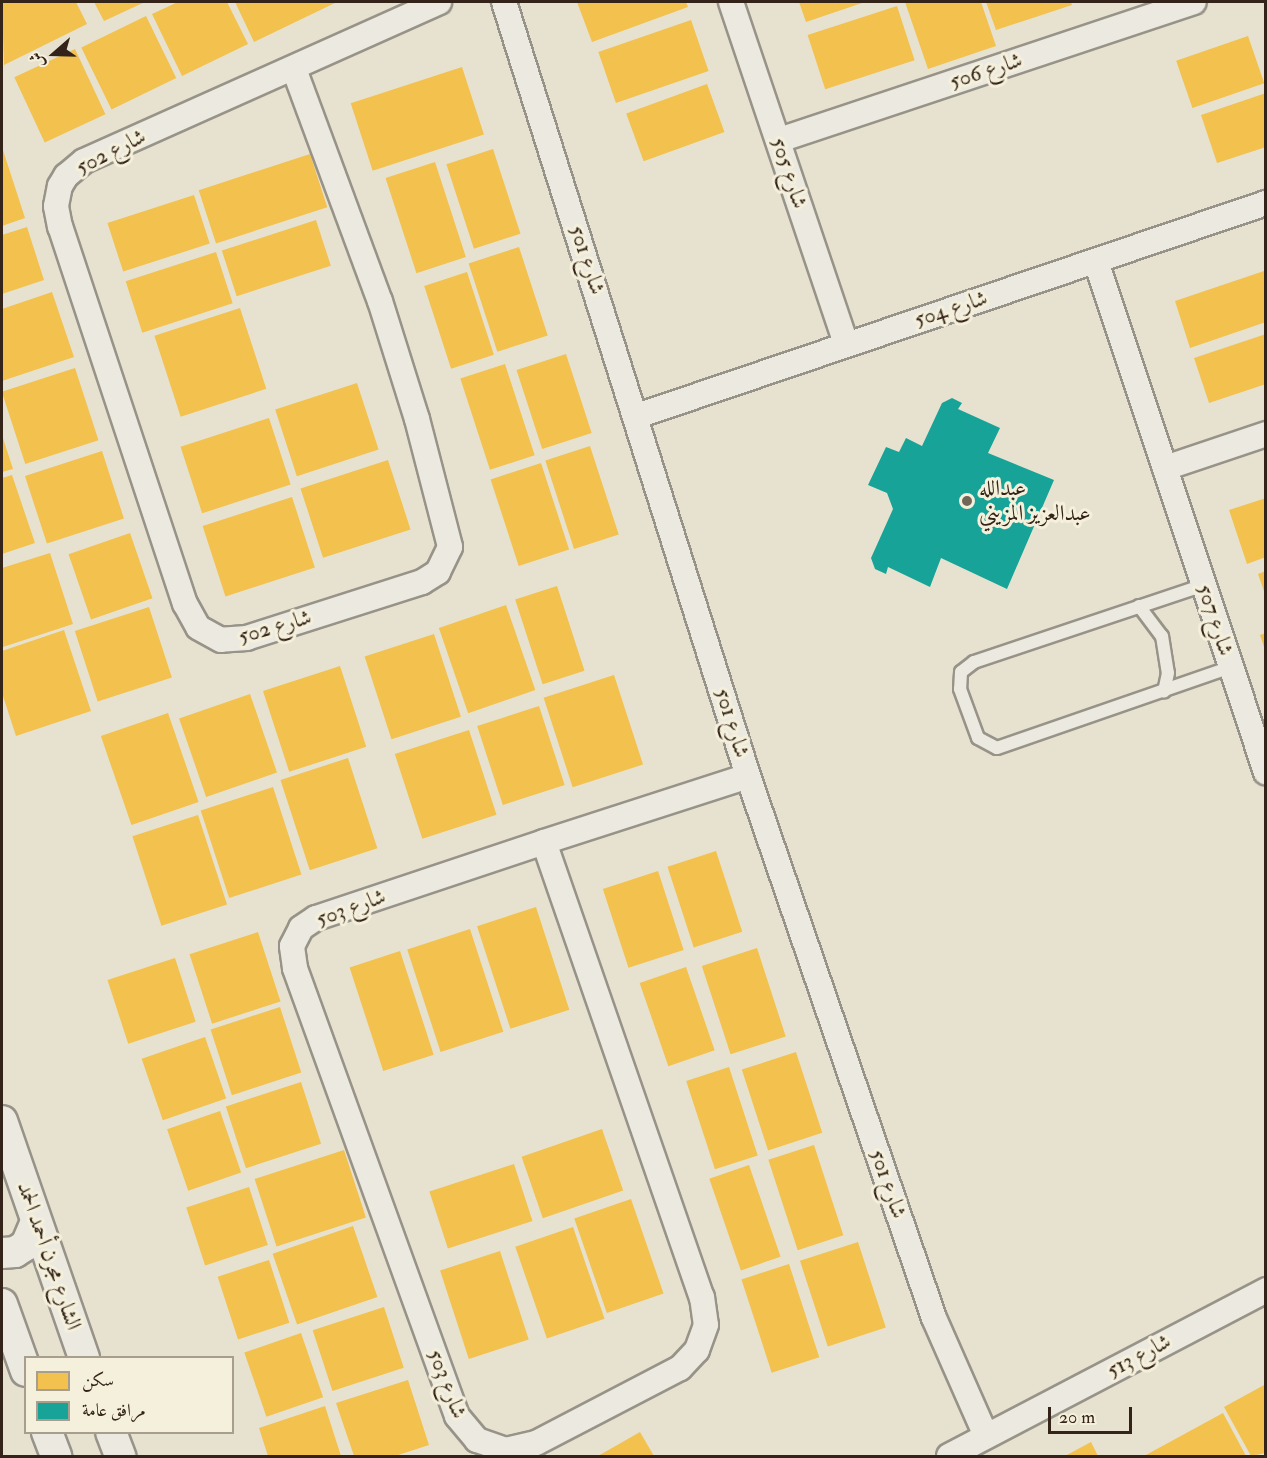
<!DOCTYPE html>
<html>
<head>
<meta charset="utf-8">
<style>
  body { margin:0 }
  #map { position:relative; width:1267px; height:1458px; overflow:hidden; background:#e7e2d0; font-family:"IM FELL Double Pica",Amiri,serif }
  div>[style] { position:absolute }
  [style*='--x'] { left:calc(var(--x)*1px); top:calc(var(--y)*1px); width:calc(var(--w)*1px); rotate:calc(var(--a)*1deg) }
  .homes>* { inset:0; background:#f2c14e; transform-origin:0 0 }
  .public>* { inset:0; background:#17a398 }
  .roads { filter:drop-shadow(2px 0 #989388) drop-shadow(-2px 0 #989388) drop-shadow(0 2px #989388) drop-shadow(0 -2px #989388) }
  .service>* { height:12px; margin:-6px; padding:0 6px; transform-origin:6px; border-radius:6px; background:#eceae0 }
  .minor>* { height:24px; margin:-12px; padding:0 12px; transform-origin:12px; border-radius:12px; background:#eceae0 }
  .tertiary>* { height:30px; margin:-15px; padding:0 15px; transform-origin:15px; border-radius:15px; background:#eceae0 }
  .dots>* { width:16px; height:16px; translate:-50% -50%; box-sizing:border-box; border:3px solid #f5f0db; border-radius:50% }
  span { translate:-50% -50%; white-space:nowrap; text-align:center; line-height:1.15; -webkit-text-stroke:6px #f5f0db; paint-order:stroke }
  .street-label { font-size:22px; color:#332318 }
  .poi-label { font-size:22px; color:#332318 }
  .left { translate:0 -50%; text-align:left }
  .frame { position:absolute; inset:0; border:3px solid #332318; pointer-events:none }
  .legend { position:absolute; left:24px; top:1356px; width:210px; height:78px; box-sizing:border-box; background:#f5f0db; border:2px solid #a79e8d; margin:0; padding:8px 10px; list-style:none; font-size:18px; color:#332318 }
  .legend li { display:flex; align-items:center; gap:12px; height:30px }
  .legend b { width:30px; border:2px solid #a79e8d }
  .north { position:absolute; left:24px; top:24px; width:60px; height:60px; -webkit-text-stroke:4px #f5f0db; paint-order:stroke; rotate:250deg; font-size:16px; font-weight:700; line-height:24px; text-align:center; color:#332318 }
  .north::after { content:''; display:block; margin:auto; width:21px; height:27px; background:#332318; clip-path:polygon(50% 0,100% 100%,50% 72%,0 100%) }
  .scale { position:absolute; left:1048px; top:1407px; width:84px; height:27px; box-sizing:border-box; border:3px solid #332318; border-top:0; padding-left:8px; font-size:18px; line-height:21px; white-space:nowrap; color:#332318; -webkit-text-stroke:4px #f5f0db; paint-order:stroke }
</style>
</head>
<body>
<div id="map">
  <div class="homes">
    <div style="clip-path:polygon(2px 2px,76px 2px,87px 24px,4px 65px)"></div>
    <div style="clip-path:polygon(94px 2px,145px 2px,104px 21px)"></div>
    <div style="clip-path:polygon(178px 2px,227px 2px,248px 44px,182px 76px,152px 14px)"></div>
    <div style="clip-path:polygon(235px 2px,337px 2px,254px 42px)"></div>
    <div style="clip-path:polygon(577px 2px,686px 2px,688px 7px,592px 42px)"></div>
    <div style="clip-path:polygon(799px 2px,865px 2px,806px 22px)"></div>
    <div style="clip-path:polygon(905px 2px,981px 2px,996px 46px,928px 69px)"></div>
    <div style="clip-path:polygon(986px 2px,1071px 2px,1072px 5px,996px 30px)"></div>
    <div style="left:897px;top:6px;width:57px;height:94px;rotate:72deg"></div>
    <div style="left:146px;top:16px;width:69px;height:72px;rotate:64deg"></div>
    <div style="left:691px;top:20px;width:54px;height:98px;rotate:71deg"></div>
    <div style="left:1248px;top:36px;width:50px;height:76px;rotate:71deg"></div>
    <div style="left:75px;top:49px;width:72px;height:67px;rotate:65deg"></div>
    <div style="left:462px;top:67px;width:71px;height:117px;rotate:72deg"></div>
    <div style="left:707px;top:84px;width:51px;height:86px;rotate:70deg"></div>
    <div style="clip-path:polygon(1266px 93px,1266px 147px,1217px 163px,1201px 115px)"></div>
    <div style="clip-path:polygon(2px 147px,25px 218px,2px 226px)"></div>
    <div style="left:493px;top:149px;width:89px;height:49px;rotate:72deg"></div>
    <div style="left:310px;top:154px;width:56px;height:117px;rotate:72deg"></div>
    <div style="left:435px;top:162px;width:100px;height:52px;rotate:72deg"></div>
    <div style="left:194px;top:195px;width:51px;height:91px;rotate:72deg"></div>
    <div style="left:316px;top:220px;width:48px;height:99px;rotate:72deg"></div>
    <div style="clip-path:polygon(27px 227px,44px 280px,2px 294px,2px 235px)"></div>
    <div style="left:519px;top:247px;width:93px;height:53px;rotate:72deg"></div>
    <div style="left:216px;top:252px;width:54px;height:95px;rotate:72deg"></div>
    <div style="clip-path:polygon(1264px 271px,1266px 322px,1190px 348px,1175px 301px)"></div>
    <div style="left:467px;top:272px;width:87px;height:45px;rotate:72deg"></div>
    <div style="clip-path:polygon(52px 292px,74px 357px,2px 381px,2px 309px)"></div>
    <div style="left:240px;top:308px;width:85px;height:90px;rotate:72deg"></div>
    <div style="clip-path:polygon(1266px 334px,1266px 384px,1209px 403px,1194px 358px)"></div>
    <div style="left:566px;top:354px;width:83px;height:52px;rotate:72deg"></div>
    <div style="left:505px;top:364px;width:96px;height:47px;rotate:72deg"></div>
    <div style="left:75px;top:368px;width:76px;height:77px;rotate:72deg"></div>
    <div style="left:357px;top:383px;width:70px;height:86px;rotate:72deg"></div>
    <div style="left:269px;top:418px;width:70px;height:93px;rotate:72deg"></div>
    <div style="clip-path:polygon(2px 435px,13px 469px,2px 472px)"></div>
    <div style="left:590px;top:446px;width:93px;height:47px;rotate:72deg"></div>
    <div style="left:102px;top:451px;width:71px;height:81px;rotate:72deg"></div>
    <div style="left:388px;top:460px;width:73px;height:92px;rotate:72deg"></div>
    <div style="left:541px;top:463px;width:91px;height:53px;rotate:72deg"></div>
    <div style="clip-path:polygon(12px 475px,35px 543px,2px 554px,2px 478px)"></div>
    <div style="left:292px;top:497px;width:74px;height:94px;rotate:72deg"></div>
    <div style="clip-path:polygon(1266px 498px,1266px 557px,1247px 564px,1229px 510px)"></div>
    <div style="left:130px;top:533px;width:69px;height:65px;rotate:71deg"></div>
    <div style="clip-path:polygon(50px 553px,73px 624px,3px 647px,2px 568px)"></div>
    <div style="clip-path:polygon(1266px 571px,1266px 594px,1265px 594px,1258px 574px)"></div>
    <div style="left:557px;top:586px;width:89px;height:44px;rotate:72deg"></div>
    <div style="left:506px;top:605px;width:90px;height:71px;rotate:71deg"></div>
    <div style="left:149px;top:607px;width:74px;height:78px;rotate:72deg"></div>
    <div style="clip-path:polygon(64px 630px,91px 711px,16px 736px,2px 693px,2px 651px)"></div>
    <div style="clip-path:polygon(1266px 633px,1266px 649px,1265px 650px,1260px 635px)"></div>
    <div style="left:434px;top:634px;width:87px;height:73px;rotate:72deg"></div>
    <div style="left:340px;top:666px;width:85px;height:81px;rotate:72deg"></div>
    <div style="left:614px;top:675px;width:94px;height:74px;rotate:72deg"></div>
    <div style="left:250px;top:694px;width:83px;height:75px;rotate:71deg"></div>
    <div style="left:539px;top:706px;width:83px;height:65px;rotate:72deg"></div>
    <div style="left:168px;top:713px;width:94px;height:71px;rotate:71deg"></div>
    <div style="left:469px;top:730px;width:89px;height:78px;rotate:72deg"></div>
    <div style="left:348px;top:758px;width:95px;height:71px;rotate:72deg"></div>
    <div style="left:273px;top:787px;width:92px;height:76px;rotate:72deg"></div>
    <div style="left:198px;top:815px;width:94px;height:69px;rotate:72deg"></div>
    <div style="left:716px;top:851px;width:85px;height:51px;rotate:72deg"></div>
    <div style="left:658px;top:871px;width:83px;height:58px;rotate:72deg"></div>
    <div style="left:536px;top:907px;width:108px;height:62px;rotate:72deg"></div>
    <div style="left:470px;top:929px;width:108px;height:66px;rotate:72deg"></div>
    <div style="left:258px;top:932px;width:73px;height:72px;rotate:72deg"></div>
    <div style="left:757px;top:948px;width:93px;height:58px;rotate:72deg"></div>
    <div style="left:400px;top:951px;width:109px;height:53px;rotate:72deg"></div>
    <div style="left:175px;top:958px;width:67px;height:71px;rotate:72deg"></div>
    <div style="left:686px;top:967px;width:88px;height:49px;rotate:71deg"></div>
    <div style="left:280px;top:1007px;width:69px;height:73px;rotate:72deg"></div>
    <div style="left:205px;top:1037px;width:65px;height:67px;rotate:71deg"></div>
    <div style="left:796px;top:1052px;width:85px;height:57px;rotate:72deg"></div>
    <div style="left:729px;top:1067px;width:93px;height:45px;rotate:72deg"></div>
    <div style="left:301px;top:1082px;width:65px;height:79px;rotate:72deg"></div>
    <div style="left:220px;top:1111px;width:65px;height:56px;rotate:71deg"></div>
    <div style="left:602px;top:1129px;width:65px;height:85px;rotate:71deg"></div>
    <div style="left:814px;top:1145px;width:95px;height:48px;rotate:72deg"></div>
    <div style="left:344px;top:1150px;width:71px;height:94px;rotate:72deg"></div>
    <div style="left:514px;top:1164px;width:60px;height:89px;rotate:72deg"></div>
    <div style="left:749px;top:1165px;width:97px;height:42px;rotate:71deg"></div>
    <div style="left:249px;top:1187px;width:61px;height:66px;rotate:72deg"></div>
    <div style="left:631px;top:1199px;width:100px;height:60px;rotate:71deg"></div>
    <div style="left:353px;top:1226px;width:75px;height:85px;rotate:71deg"></div>
    <div style="left:573px;top:1227px;width:97px;height:61px;rotate:71deg"></div>
    <div style="left:858px;top:1242px;width:90px;height:61px;rotate:72deg"></div>
    <div style="left:500px;top:1251px;width:93px;height:63px;rotate:72deg"></div>
    <div style="left:269px;top:1260px;width:66px;height:54px;rotate:72deg"></div>
    <div style="left:789px;top:1264px;width:98px;height:50px;rotate:72deg"></div>
    <div style="left:384px;top:1307px;width:64px;height:75px;rotate:72deg"></div>
    <div style="left:301px;top:1333px;width:68px;height:60px;rotate:71deg"></div>
    <div style="clip-path:polygon(408px 1380px,429px 1445px,395px 1456px,354px 1456px,336px 1403px)"></div>
    <div style="clip-path:polygon(1266px 1384px,1266px 1453px,1251px 1456px,1224px 1407px)"></div>
    <div style="clip-path:polygon(325px 1406px,341px 1456px,268px 1456px,259px 1428px)"></div>
    <div style="clip-path:polygon(1223px 1413px,1246px 1456px,1144px 1456px)"></div>
    <div style="clip-path:polygon(640px 1432px,654px 1456px,598px 1456px)"></div>
    <div style="clip-path:polygon(1091px 1442px,1098px 1456px,1065px 1456px)"></div>
  </div>
  <div class="public">
    <div style="clip-path:polygon(952px 398px,962px 403px,958px 409px,1000px 428px,988px 453px,1054px 480px,1007px 589px,941px 558px,930px 587px,888px 567px,886px 574px,875px 569px,871px 558px,893px 509px,887px 493px,868px 485px,886px 447px,899px 452px,906px 438px,922px 446px,942px 403px)"></div>
  </div>
  <div class="roads">
    <div class="service">
      <div style="--x:1204;--y:585;--w:243;--a:161.5"></div>
      <div style="--x:974;--y:662;--w:16;--a:142"></div>
      <div style="--x:961;--y:672;--w:17;--a:93"></div>
      <div style="--x:960;--y:689;--w:52;--a:69.8"></div>
      <div style="--x:978;--y:738;--w:21;--a:28"></div>
      <div style="--x:997;--y:748;--w:248;--a:-19.1"></div>
      <div style="--x:1139;--y:606;--w:38;--a:53"></div>
      <div style="--x:1162;--y:636;--w:37;--a:81"></div>
      <div style="--x:1168;--y:673;--w:19;--a:102"></div>
    </div>
    <div class="minor">
      <div style="--x:504;--y:2;--w:812;--a:72.5"></div>
      <div style="--x:748;--y:776;--w:573;--a:71.06"></div>
      <div style="--x:934;--y:1318;--w:129;--a:66.2"></div>
      <div style="--x:731;--y:2;--w:361;--a:71.4"></div>
      <div style="--x:294;--y:69;--w:247;--a:69.7"></div>
      <div style="--x:380;--y:301;--w:124;--a:72.6"></div>
      <div style="--x:417;--y:419;--w:132;--a:75.5"></div>
      <div style="--x:450;--y:547;--w:28;--a:116"></div>
      <div style="--x:438;--y:572;--w:19;--a:148"></div>
      <div style="--x:422;--y:582;--w:184;--a:162.3"></div>
      <div style="--x:247;--y:638;--w:26;--a:176"></div>
      <div style="--x:221;--y:640;--w:26;--a:-151"></div>
      <div style="--x:198;--y:627;--w:26;--a:-119"></div>
      <div style="--x:185;--y:604;--w:397;--a:-108.3"></div>
      <div style="--x:60;--y:227;--w:21;--a:-101"></div>
      <div style="--x:56;--y:206;--w:20;--a:-79"></div>
      <div style="--x:60;--y:186;--w:12;--a:-59"></div>
      <div style="--x:66;--y:176;--w:23;--a:-40"></div>
      <div style="--x:84;--y:161;--w:389;--a:-24.1"></div>
      <div style="--x:779;--y:140;--w:437;--a:-18.4"></div>
      <div style="--x:1096;--y:261;--w:539;--a:71.6"></div>
      <div style="--x:637;--y:416;--w:664;--a:-18.71"></div>
      <div style="--x:1165;--y:468;--w:107;--a:-18.6"></div>
      <div style="--x:544;--y:842;--w:482;--a:70.9"></div>
      <div style="--x:702;--y:1297;--w:28;--a:82"></div>
      <div style="--x:706;--y:1325;--w:27;--a:110"></div>
      <div style="--x:697;--y:1350;--w:25;--a:133"></div>
      <div style="--x:680;--y:1368;--w:162;--a:152.5"></div>
      <div style="--x:536;--y:1443;--w:31;--a:167"></div>
      <div style="--x:506;--y:1450;--w:31;--a:-161"></div>
      <div style="--x:477;--y:1440;--w:31;--a:-130"></div>
      <div style="--x:457;--y:1416;--w:476;--a:-109.9"></div>
      <div style="--x:295;--y:968;--w:22;--a:-98"></div>
      <div style="--x:292;--y:946;--w:20;--a:-63"></div>
      <div style="--x:301;--y:928;--w:18;--a:-34"></div>
      <div style="--x:316;--y:918;--w:240;--a:-18.4"></div>
      <div style="--x:544;--y:842;--w:214;--a:-17.9"></div>
      <div style="--x:949;--y:1456;--w:358;--a:-27.6"></div>
    </div>
    <div class="tertiary">
      <div style="--x:2;--y:1121;--w:251;--a:70.9"></div>
      <div style="--x:2;--y:1253;--w:13;--a:-4"></div>
      <div style="--x:15;--y:1252;--w:13;--a:-32"></div>
      <div style="--x:26;--y:1245;--w:25;--a:-67"></div>
      <div style="--x:2;--y:1304;--w:71;--a:70.3"></div>
      <div style="--x:47;--y:1432;--w:26;--a:69"></div>
      <div style="--x:111;--y:1432;--w:26;--a:69"></div>
    </div>
  </div>
  <div class="dots">
    <div style="left:967px;top:501px;background:#726658"></div>
  </div>
  <div class="street-label">
    <span style="left:986px;top:71px;rotate:-18deg">شارع 506</span>
    <span style="left:111px;top:152px;rotate:-27deg">شارع 502</span>
    <span style="left:789px;top:173px;rotate:72deg">شارع 505</span>
    <span style="left:587px;top:260px;rotate:72deg">شارع 501</span>
    <span style="left:951px;top:309px;rotate:-18deg">شارع 504</span>
    <span style="left:1215px;top:620px;rotate:72deg">شارع 507</span>
    <span style="left:275px;top:627px;rotate:-16deg">شارع 502</span>
    <span style="left:732px;top:723px;rotate:73deg">شارع 501</span>
    <span style="left:351px;top:908px;rotate:-20deg">شارع 503</span>
    <span style="left:888px;top:1184px;rotate:71deg">شارع 501</span>
    <span style="left:49px;top:1256px;rotate:71deg">الشارع مجرن أحمد الحمد</span>
    <span style="left:1139px;top:1356px;rotate:-28deg">شارع 513</span>
    <span style="left:447px;top:1384px;rotate:69deg">شارع 503</span>
  </div>
  <div class="poi-label">
    <span class="left" style="left:979px;top:501px">عبدالله<br>عبدالعزيز المزيني</span>
  </div>
  <div class="frame"></div>
  <ul class="legend">
  <li><b style="height:16px;background:#f2c14e"></b>سكن</li>
  <li><b style="height:16px;background:#17a398"></b>مرافق عامة</li>
  </ul>
  <div class="north">ش</div>
  <div class="scale">20 m</div>
</div>
</body>
</html>
